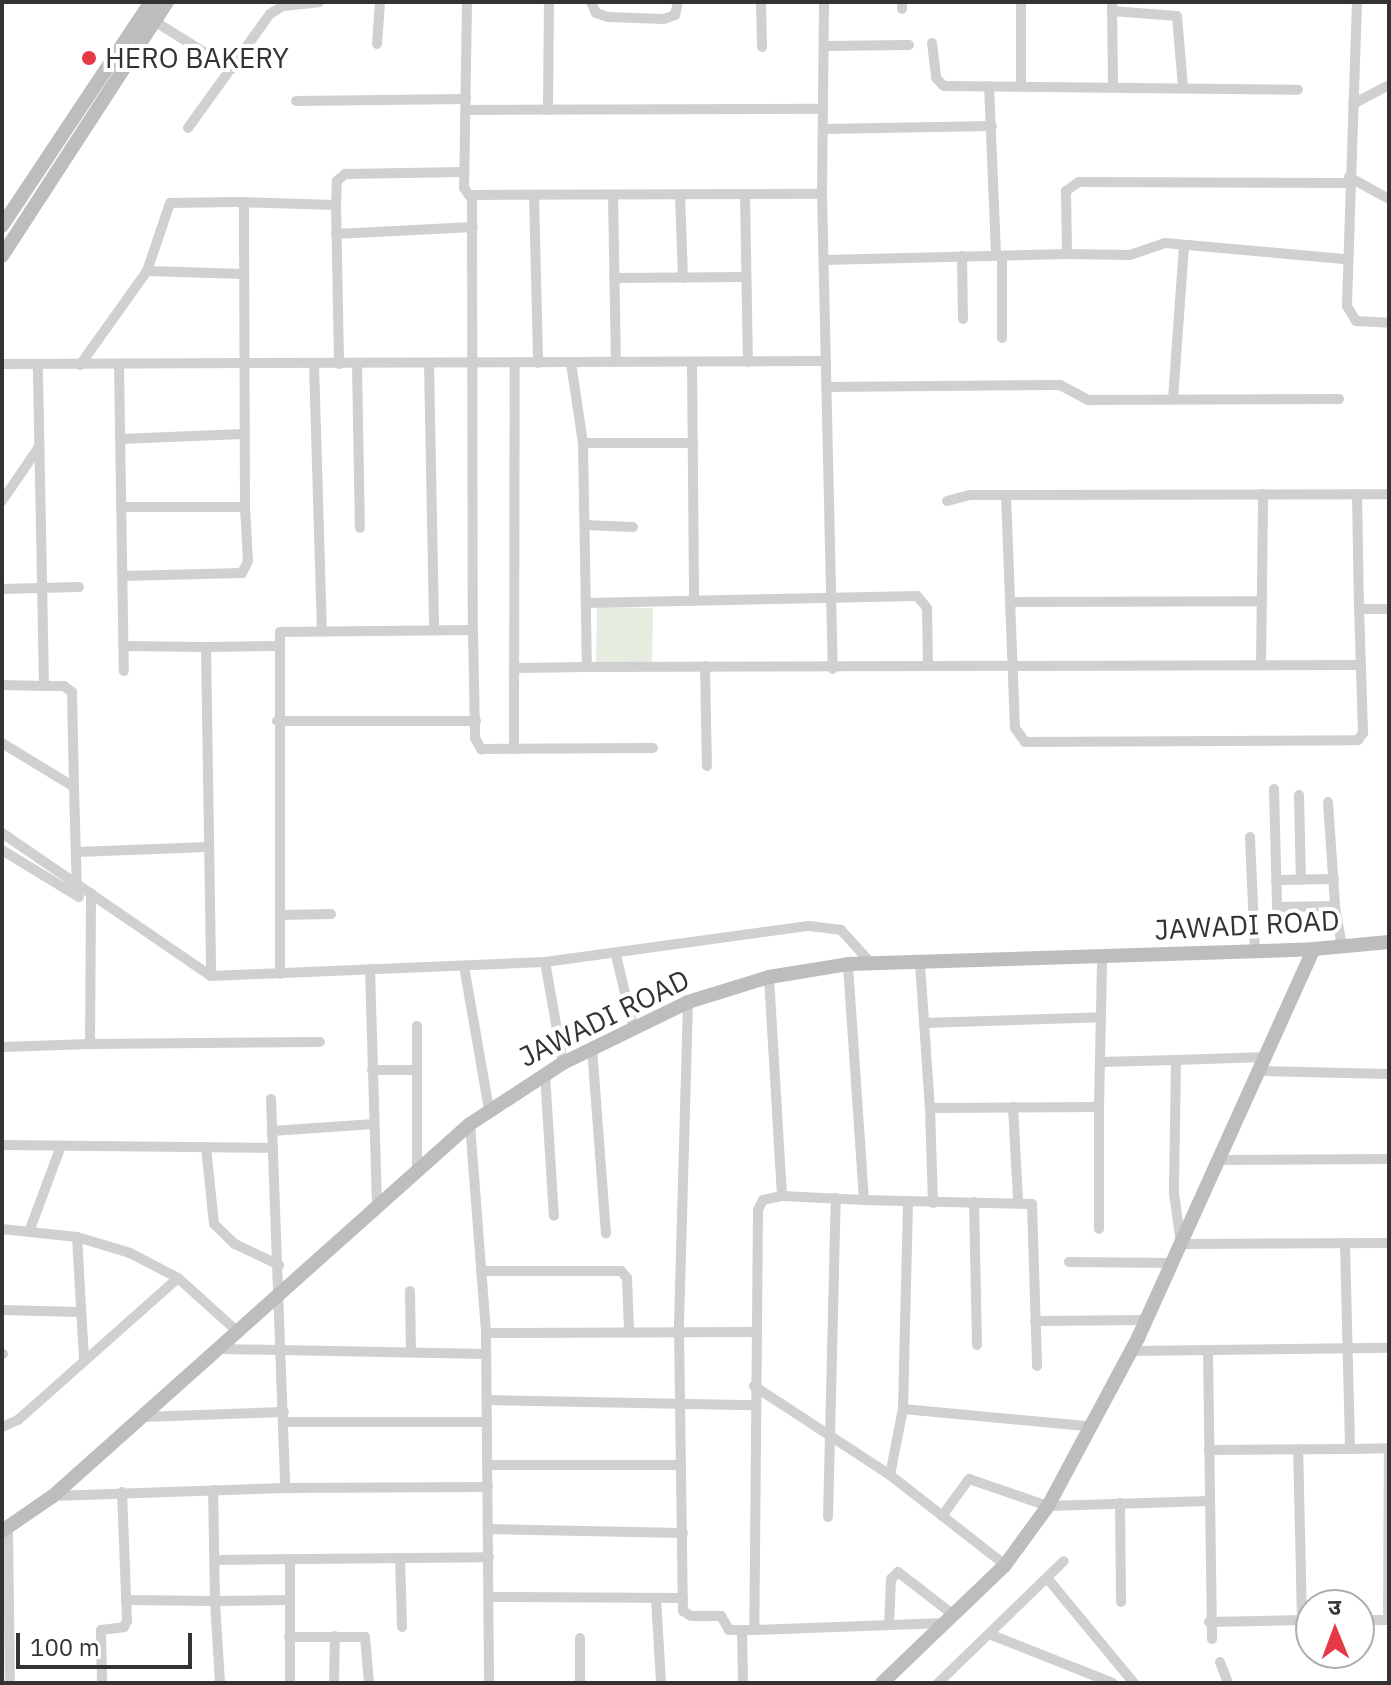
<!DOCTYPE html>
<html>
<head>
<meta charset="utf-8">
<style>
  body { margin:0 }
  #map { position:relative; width:1391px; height:1685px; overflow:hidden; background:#fff; font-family:"IBM Plex Sans","Noto Sans Devanagari",sans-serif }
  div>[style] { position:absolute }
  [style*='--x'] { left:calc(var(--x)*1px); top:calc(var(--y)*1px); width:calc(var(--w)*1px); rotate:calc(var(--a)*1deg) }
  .green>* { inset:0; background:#e6ecdf; transform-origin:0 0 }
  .street>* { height:10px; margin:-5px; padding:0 5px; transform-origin:5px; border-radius:5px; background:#d0d0d0 }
  .secondary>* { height:14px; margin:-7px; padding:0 7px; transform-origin:7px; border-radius:7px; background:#bdbdbd }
  .dots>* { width:22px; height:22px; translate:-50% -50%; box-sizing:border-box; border:4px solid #fff; border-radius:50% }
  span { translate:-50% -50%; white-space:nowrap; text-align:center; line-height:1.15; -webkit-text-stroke:8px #fff; paint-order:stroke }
  .poi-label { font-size:28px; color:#333 }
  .left { translate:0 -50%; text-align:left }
  .street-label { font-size:28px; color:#333 }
  .frame { position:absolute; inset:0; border:4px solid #333; pointer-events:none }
  .north { position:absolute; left:1295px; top:1589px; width:80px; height:80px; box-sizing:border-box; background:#fff; border:2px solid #adadad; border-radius:50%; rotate:359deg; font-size:22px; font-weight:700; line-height:32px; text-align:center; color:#333 }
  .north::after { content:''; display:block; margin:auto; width:28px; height:36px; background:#e63946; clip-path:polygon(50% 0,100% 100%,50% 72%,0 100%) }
  .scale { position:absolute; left:16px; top:1633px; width:176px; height:36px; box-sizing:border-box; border:4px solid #333; border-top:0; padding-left:10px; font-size:24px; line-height:28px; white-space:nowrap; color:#333; -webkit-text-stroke:6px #fff; paint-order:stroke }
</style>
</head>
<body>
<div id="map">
  <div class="green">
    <div style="left:597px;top:607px;width:56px;height:56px;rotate:1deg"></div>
  </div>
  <div class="street">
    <div style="--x:467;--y:2;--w:186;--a:90.9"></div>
    <div style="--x:464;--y:188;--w:9;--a:54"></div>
    <div style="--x:469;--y:195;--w:353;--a:-0.2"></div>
    <div style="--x:822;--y:194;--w:475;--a:88.7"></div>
    <div style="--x:591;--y:2;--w:12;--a:66"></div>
    <div style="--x:596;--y:13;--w:13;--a:18"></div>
    <div style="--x:608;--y:17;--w:56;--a:2"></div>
    <div style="--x:664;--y:19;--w:12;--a:-20"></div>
    <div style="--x:675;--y:15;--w:13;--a:-77"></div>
    <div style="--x:761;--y:2;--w:45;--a:88.7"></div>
    <div style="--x:1021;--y:2;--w:84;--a:90"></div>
    <div style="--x:1112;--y:2;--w:84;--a:89.3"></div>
    <div style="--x:1357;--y:2;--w:304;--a:91.9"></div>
    <div style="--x:1347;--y:306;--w:17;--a:59"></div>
    <div style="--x:1356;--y:321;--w:33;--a:3"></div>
    <div style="--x:902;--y:9;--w:7;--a:-90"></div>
    <div style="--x:1112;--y:11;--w:65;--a:4.4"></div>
    <div style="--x:1177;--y:16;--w:71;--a:85.2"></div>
    <div style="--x:154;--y:21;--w:91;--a:31.9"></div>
    <div style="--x:932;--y:43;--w:35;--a:83"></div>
    <div style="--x:936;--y:78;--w:11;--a:45"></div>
    <div style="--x:944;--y:86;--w:354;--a:0.6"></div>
    <div style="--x:377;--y:44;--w:42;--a:-85.9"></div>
    <div style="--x:824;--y:46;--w:85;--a:-0.7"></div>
    <div style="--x:989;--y:86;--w:170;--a:87.6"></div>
    <div style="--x:296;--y:101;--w:170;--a:-0.7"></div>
    <div style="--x:1353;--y:104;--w:41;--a:-27.8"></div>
    <div style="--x:466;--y:110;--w:357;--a:-0.2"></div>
    <div style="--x:548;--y:110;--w:108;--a:-89.5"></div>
    <div style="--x:188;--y:128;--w:140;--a:-54.3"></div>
    <div style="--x:270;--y:14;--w:15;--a:-32"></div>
    <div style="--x:283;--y:6;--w:36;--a:-6"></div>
    <div style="--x:823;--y:129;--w:169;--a:-1"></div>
    <div style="--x:1349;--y:177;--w:46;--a:28.8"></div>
    <div style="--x:745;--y:194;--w:168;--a:89"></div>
    <div style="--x:822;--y:194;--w:192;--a:-89.4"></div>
    <div style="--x:534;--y:195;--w:168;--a:88.6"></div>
    <div style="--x:613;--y:195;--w:167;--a:89"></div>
    <div style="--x:680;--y:195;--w:83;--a:87.9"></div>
    <div style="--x:472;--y:196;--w:434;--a:89.9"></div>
    <div style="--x:336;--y:205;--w:24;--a:-88"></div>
    <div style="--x:337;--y:181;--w:11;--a:-41"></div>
    <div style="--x:345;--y:174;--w:119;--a:-1"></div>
    <div style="--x:336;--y:234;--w:137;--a:-2.9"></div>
    <div style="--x:1067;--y:254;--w:63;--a:0.9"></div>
    <div style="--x:1130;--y:255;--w:37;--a:-19"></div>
    <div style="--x:1165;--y:243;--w:182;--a:5.1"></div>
    <div style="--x:962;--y:256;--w:63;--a:89.1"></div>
    <div style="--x:1002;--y:256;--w:82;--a:90"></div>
    <div style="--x:824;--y:260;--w:243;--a:-1.4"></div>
    <div style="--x:1067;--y:254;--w:63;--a:-90.9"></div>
    <div style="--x:1066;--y:191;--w:16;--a:-35"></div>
    <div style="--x:1079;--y:182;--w:270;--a:0.2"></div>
    <div style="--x:147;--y:271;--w:97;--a:1.8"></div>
    <div style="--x:614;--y:278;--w:132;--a:-0.4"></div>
    <div style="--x:692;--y:362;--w:239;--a:89.5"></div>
    <div style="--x:429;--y:363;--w:267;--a:88.9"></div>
    <div style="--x:571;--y:363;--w:81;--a:81.5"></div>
    <div style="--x:583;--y:443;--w:224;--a:89"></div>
    <div style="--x:587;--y:667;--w:774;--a:-0.15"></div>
    <div style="--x:2;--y:364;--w:824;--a:-0.21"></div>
    <div style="--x:314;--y:364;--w:267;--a:88.3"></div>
    <div style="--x:357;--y:364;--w:164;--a:89"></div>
    <div style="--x:80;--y:365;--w:115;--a:-54.5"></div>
    <div style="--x:147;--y:271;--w:72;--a:-71.3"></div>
    <div style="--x:170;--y:203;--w:65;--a:-0.9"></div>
    <div style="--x:235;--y:202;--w:101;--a:1.7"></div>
    <div style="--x:336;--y:205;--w:159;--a:88.9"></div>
    <div style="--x:119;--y:365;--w:306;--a:89.1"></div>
    <div style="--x:826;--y:387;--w:234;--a:-0.5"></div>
    <div style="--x:1060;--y:385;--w:32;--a:28"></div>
    <div style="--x:1088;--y:400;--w:251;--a:-0.2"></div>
    <div style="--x:1173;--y:399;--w:154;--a:-85.9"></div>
    <div style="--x:120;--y:439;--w:123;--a:-2.3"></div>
    <div style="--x:583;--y:443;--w:110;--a:0"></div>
    <div style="--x:1357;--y:494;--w:115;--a:89"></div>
    <div style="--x:1006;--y:495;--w:233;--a:87.8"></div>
    <div style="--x:1015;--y:728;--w:17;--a:54"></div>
    <div style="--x:1025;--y:742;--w:333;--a:-0.3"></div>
    <div style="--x:1358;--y:740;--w:9;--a:-54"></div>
    <div style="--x:1363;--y:733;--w:124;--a:-91.8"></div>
    <div style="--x:1359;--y:609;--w:30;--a:0"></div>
    <div style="--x:2;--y:501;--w:65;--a:-55.6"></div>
    <div style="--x:947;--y:501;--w:23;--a:-15"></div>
    <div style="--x:969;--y:495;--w:420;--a:-0.1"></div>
    <div style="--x:121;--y:507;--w:124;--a:0"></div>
    <div style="--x:245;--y:507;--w:305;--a:-90.2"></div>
    <div style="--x:585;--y:525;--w:48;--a:2.4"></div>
    <div style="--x:122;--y:576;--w:120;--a:-1.4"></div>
    <div style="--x:242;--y:573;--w:13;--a:-63"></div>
    <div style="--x:248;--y:561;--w:54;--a:-93.2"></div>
    <div style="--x:2;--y:589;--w:77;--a:-1.5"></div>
    <div style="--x:1012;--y:602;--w:250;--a:-0.2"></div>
    <div style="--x:586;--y:603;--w:331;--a:-1.2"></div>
    <div style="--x:917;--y:596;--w:16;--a:50"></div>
    <div style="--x:927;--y:608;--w:57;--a:89"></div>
    <div style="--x:123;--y:646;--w:83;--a:0.7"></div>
    <div style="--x:206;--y:647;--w:329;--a:89.1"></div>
    <div style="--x:206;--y:647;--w:70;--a:-0.8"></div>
    <div style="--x:1261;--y:665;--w:171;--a:-89.3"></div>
    <div style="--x:705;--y:666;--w:100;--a:88.9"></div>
    <div style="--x:515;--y:668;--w:72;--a:-0.8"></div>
    <div style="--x:2;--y:685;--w:42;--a:1.4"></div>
    <div style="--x:44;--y:686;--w:321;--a:-91.1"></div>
    <div style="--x:44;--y:686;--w:20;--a:0"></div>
    <div style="--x:64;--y:686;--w:10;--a:37"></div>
    <div style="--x:72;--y:692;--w:95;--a:88.8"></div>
    <div style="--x:277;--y:721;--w:199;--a:0"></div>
    <div style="--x:2;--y:743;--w:84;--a:31.4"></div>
    <div style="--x:74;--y:787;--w:109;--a:88.4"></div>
    <div style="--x:514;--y:749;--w:386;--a:-89.9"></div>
    <div style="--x:1274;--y:789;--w:118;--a:88.5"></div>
    <div style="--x:1277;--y:907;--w:58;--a:-1"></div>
    <div style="--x:1335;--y:906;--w:42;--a:80.3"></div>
    <div style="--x:1299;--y:795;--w:85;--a:88.7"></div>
    <div style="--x:1328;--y:802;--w:104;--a:86.1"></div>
    <div style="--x:2;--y:833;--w:253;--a:34.4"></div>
    <div style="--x:211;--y:976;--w:334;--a:-2.4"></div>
    <div style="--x:545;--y:962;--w:266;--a:-7.8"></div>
    <div style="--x:809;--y:926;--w:32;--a:7"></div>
    <div style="--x:841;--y:930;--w:45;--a:47.7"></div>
    <div style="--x:1250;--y:837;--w:115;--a:87.5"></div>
    <div style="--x:2;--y:850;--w:90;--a:31.4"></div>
    <div style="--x:77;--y:852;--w:131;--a:-2.2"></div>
    <div style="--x:1276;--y:880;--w:58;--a:-1"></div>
    <div style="--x:280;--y:915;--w:51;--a:-1.1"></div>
    <div style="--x:616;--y:955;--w:74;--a:76.7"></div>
    <div style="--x:545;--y:962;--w:103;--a:79.9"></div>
    <div style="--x:920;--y:963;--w:145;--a:86.1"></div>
    <div style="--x:930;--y:1108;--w:169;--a:-0.3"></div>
    <div style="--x:1099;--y:1107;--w:122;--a:90"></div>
    <div style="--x:464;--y:966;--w:145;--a:80.1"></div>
    <div style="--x:370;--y:969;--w:235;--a:88.3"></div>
    <div style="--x:280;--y:974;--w:342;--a:-90"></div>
    <div style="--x:280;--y:632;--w:193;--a:-0.6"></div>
    <div style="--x:473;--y:630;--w:108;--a:88.9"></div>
    <div style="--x:475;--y:738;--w:13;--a:61"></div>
    <div style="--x:481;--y:749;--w:172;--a:-0.3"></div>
    <div style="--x:769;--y:977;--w:219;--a:86.6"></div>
    <div style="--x:782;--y:1196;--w:19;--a:168"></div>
    <div style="--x:763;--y:1200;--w:11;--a:117"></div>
    <div style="--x:758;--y:1210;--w:420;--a:90.5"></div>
    <div style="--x:754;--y:1630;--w:191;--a:-2.1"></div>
    <div style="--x:688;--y:1002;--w:328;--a:91.6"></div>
    <div style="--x:679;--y:1330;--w:281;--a:89.2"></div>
    <div style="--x:683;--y:1611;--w:9;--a:32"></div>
    <div style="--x:691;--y:1616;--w:30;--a:0"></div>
    <div style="--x:721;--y:1616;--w:16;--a:60"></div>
    <div style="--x:729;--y:1630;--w:25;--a:0"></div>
    <div style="--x:924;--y:1023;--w:177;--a:-1.9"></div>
    <div style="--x:417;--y:1026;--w:142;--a:90"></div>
    <div style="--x:90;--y:1044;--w:230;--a:-0.5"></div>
    <div style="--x:2;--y:1047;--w:88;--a:-2"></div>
    <div style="--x:90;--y:1044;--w:151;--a:-89.6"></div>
    <div style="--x:592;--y:1048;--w:186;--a:85.7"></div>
    <div style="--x:1265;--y:1057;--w:89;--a:178.1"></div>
    <div style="--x:1176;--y:1060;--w:133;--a:90.9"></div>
    <div style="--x:1174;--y:1193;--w:51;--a:82.2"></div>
    <div style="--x:1181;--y:1244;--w:208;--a:-0.3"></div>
    <div style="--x:1100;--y:1062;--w:76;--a:-1.5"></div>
    <div style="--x:372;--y:1070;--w:44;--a:0"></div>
    <div style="--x:1259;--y:1071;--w:130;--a:1.3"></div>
    <div style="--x:545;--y:1074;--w:142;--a:86.4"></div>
    <div style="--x:271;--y:1099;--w:389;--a:87.9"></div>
    <div style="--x:285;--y:1488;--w:203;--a:-0.3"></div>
    <div style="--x:1013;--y:1107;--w:93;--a:86.9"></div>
    <div style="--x:1099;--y:1107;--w:149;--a:-88.8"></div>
    <div style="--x:930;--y:1108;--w:95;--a:88.2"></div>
    <div style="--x:470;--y:1124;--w:210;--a:85.6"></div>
    <div style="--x:486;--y:1333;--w:350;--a:89.5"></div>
    <div style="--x:272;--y:1131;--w:102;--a:-3.9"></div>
    <div style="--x:2;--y:1145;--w:271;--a:0.6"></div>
    <div style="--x:206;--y:1147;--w:77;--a:84.1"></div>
    <div style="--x:214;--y:1224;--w:29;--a:44"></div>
    <div style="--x:235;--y:1244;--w:49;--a:25.5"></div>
    <div style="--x:1219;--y:1160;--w:170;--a:-0.3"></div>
    <div style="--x:782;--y:1196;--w:82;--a:2.8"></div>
    <div style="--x:864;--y:1200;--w:237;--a:-93.9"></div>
    <div style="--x:864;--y:1200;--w:168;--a:1.4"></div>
    <div style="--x:1032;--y:1204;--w:162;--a:88.2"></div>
    <div style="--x:974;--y:1202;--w:143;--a:88.8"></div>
    <div style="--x:2;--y:1229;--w:75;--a:6.1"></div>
    <div style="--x:77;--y:1237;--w:123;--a:86.7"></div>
    <div style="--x:29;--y:1232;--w:92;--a:-69.6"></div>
    <div style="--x:77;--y:1237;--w:55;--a:16.8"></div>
    <div style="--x:130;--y:1253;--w:54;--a:27.5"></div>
    <div style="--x:1345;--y:1243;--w:206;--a:88.6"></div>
    <div style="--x:1350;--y:1449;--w:39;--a:-1"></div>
    <div style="--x:1069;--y:1262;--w:103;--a:0.6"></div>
    <div style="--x:481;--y:1271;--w:140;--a:0"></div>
    <div style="--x:621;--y:1271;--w:9;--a:49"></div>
    <div style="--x:627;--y:1278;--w:52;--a:87.8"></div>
    <div style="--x:410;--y:1291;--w:61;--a:89.1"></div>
    <div style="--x:2;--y:1310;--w:76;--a:1.5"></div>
    <div style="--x:1035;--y:1321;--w:112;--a:-0.5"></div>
    <div style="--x:486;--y:1333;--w:268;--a:-0.2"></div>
    <div style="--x:222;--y:1349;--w:264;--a:1.1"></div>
    <div style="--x:1208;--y:1350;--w:289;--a:89.2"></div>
    <div style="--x:1132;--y:1351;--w:257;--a:-0.7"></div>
    <div style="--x:2;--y:1354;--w:1;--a:0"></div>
    <div style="--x:754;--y:1386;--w:163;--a:33.2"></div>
    <div style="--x:890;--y:1475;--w:146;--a:38"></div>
    <div style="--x:487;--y:1400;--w:268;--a:1.1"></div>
    <div style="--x:903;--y:1409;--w:186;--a:5.3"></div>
    <div style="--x:142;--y:1417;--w:142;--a:-2"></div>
    <div style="--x:284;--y:1422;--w:203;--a:0"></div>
    <div style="--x:2;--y:1427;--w:17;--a:-24"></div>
    <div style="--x:18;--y:1420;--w:214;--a:-41.6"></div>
    <div style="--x:178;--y:1278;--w:82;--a:42"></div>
    <div style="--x:1209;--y:1450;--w:141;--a:-0.4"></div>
    <div style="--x:488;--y:1465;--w:193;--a:0"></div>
    <div style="--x:890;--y:1475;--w:67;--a:-78.9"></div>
    <div style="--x:903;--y:1409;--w:207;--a:-88.6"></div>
    <div style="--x:53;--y:1496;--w:232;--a:-2"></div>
    <div style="--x:1120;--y:1503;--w:99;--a:89.4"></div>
    <div style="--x:942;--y:1516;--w:46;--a:-53.9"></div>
    <div style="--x:969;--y:1479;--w:83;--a:18.9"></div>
    <div style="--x:1048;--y:1506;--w:161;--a:-1.8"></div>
    <div style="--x:828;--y:1517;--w:319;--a:-88.6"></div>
    <div style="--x:8;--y:1527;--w:156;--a:89.3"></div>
    <div style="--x:489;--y:1529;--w:194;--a:1.2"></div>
    <div style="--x:400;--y:1558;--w:69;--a:88.3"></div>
    <div style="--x:215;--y:1560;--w:274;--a:-0.6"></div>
    <div style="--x:1047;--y:1578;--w:136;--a:50.4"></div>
    <div style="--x:490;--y:1597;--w:193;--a:0.3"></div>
    <div style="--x:656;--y:1598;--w:85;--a:86.6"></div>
    <div style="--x:126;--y:1600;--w:89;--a:0.6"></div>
    <div style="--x:215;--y:1601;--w:111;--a:-91"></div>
    <div style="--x:1359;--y:1620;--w:30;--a:0"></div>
    <div style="--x:1388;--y:1620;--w:172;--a:-89.7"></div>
    <div style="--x:1209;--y:1622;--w:93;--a:-1.2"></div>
    <div style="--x:1302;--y:1620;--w:171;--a:-91.3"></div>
    <div style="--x:889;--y:1625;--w:46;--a:-87.5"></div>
    <div style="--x:891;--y:1579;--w:10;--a:-45"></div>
    <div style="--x:898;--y:1572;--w:72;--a:37.7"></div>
    <div style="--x:742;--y:1630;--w:53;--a:88.9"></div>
    <div style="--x:989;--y:1634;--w:133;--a:21.6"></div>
    <div style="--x:289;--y:1637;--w:76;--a:0"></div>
    <div style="--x:365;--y:1637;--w:46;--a:85"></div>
    <div style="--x:1220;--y:1662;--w:22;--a:69"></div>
    <div style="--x:102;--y:1683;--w:53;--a:-91.1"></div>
    <div style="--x:101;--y:1630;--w:23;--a:-7"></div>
    <div style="--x:124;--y:1627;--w:7;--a:-63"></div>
    <div style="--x:127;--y:1621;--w:129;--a:-92.2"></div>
    <div style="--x:220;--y:1683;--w:82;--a:-93.5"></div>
    <div style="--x:215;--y:1601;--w:74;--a:-0.8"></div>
    <div style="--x:290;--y:1683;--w:124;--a:-90"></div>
    <div style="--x:334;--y:1683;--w:47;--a:-88.8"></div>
    <div style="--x:580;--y:1683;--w:45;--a:-90"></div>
    <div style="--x:938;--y:1683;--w:175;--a:-44.1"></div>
  </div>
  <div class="secondary">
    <div style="--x:2;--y:226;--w:269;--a:-56.4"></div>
    <div style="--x:2;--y:256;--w:303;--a:-57"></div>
    <div style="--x:2;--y:1531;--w:62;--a:-34.5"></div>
    <div style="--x:53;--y:1496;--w:559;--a:-41.74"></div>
    <div style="--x:470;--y:1124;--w:111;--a:-33.3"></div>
    <div style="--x:563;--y:1063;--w:139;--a:-26"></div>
    <div style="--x:688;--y:1002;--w:85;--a:-17.2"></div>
    <div style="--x:769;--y:977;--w:80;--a:-9.3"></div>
    <div style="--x:848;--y:964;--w:466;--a:-1.8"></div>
    <div style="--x:1314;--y:949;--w:75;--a:-5.3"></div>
    <div style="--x:882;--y:1683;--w:170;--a:-43.8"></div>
    <div style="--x:1005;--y:1565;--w:73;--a:-53.9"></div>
    <div style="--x:1048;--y:1506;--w:191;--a:-61.8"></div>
    <div style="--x:1138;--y:1338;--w:427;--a:-65.7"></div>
  </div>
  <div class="dots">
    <div style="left:89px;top:58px;background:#e63946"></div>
  </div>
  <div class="poi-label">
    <span class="left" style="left:105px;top:58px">HERO BAKERY</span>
  </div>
  <div class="street-label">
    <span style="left:1247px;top:925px;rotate:-3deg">JAWADI ROAD</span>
    <span style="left:604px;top:1018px;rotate:-26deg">JAWADI ROAD</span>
  </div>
  <div class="frame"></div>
  <div class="north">उ</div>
  <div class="scale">100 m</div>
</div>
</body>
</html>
